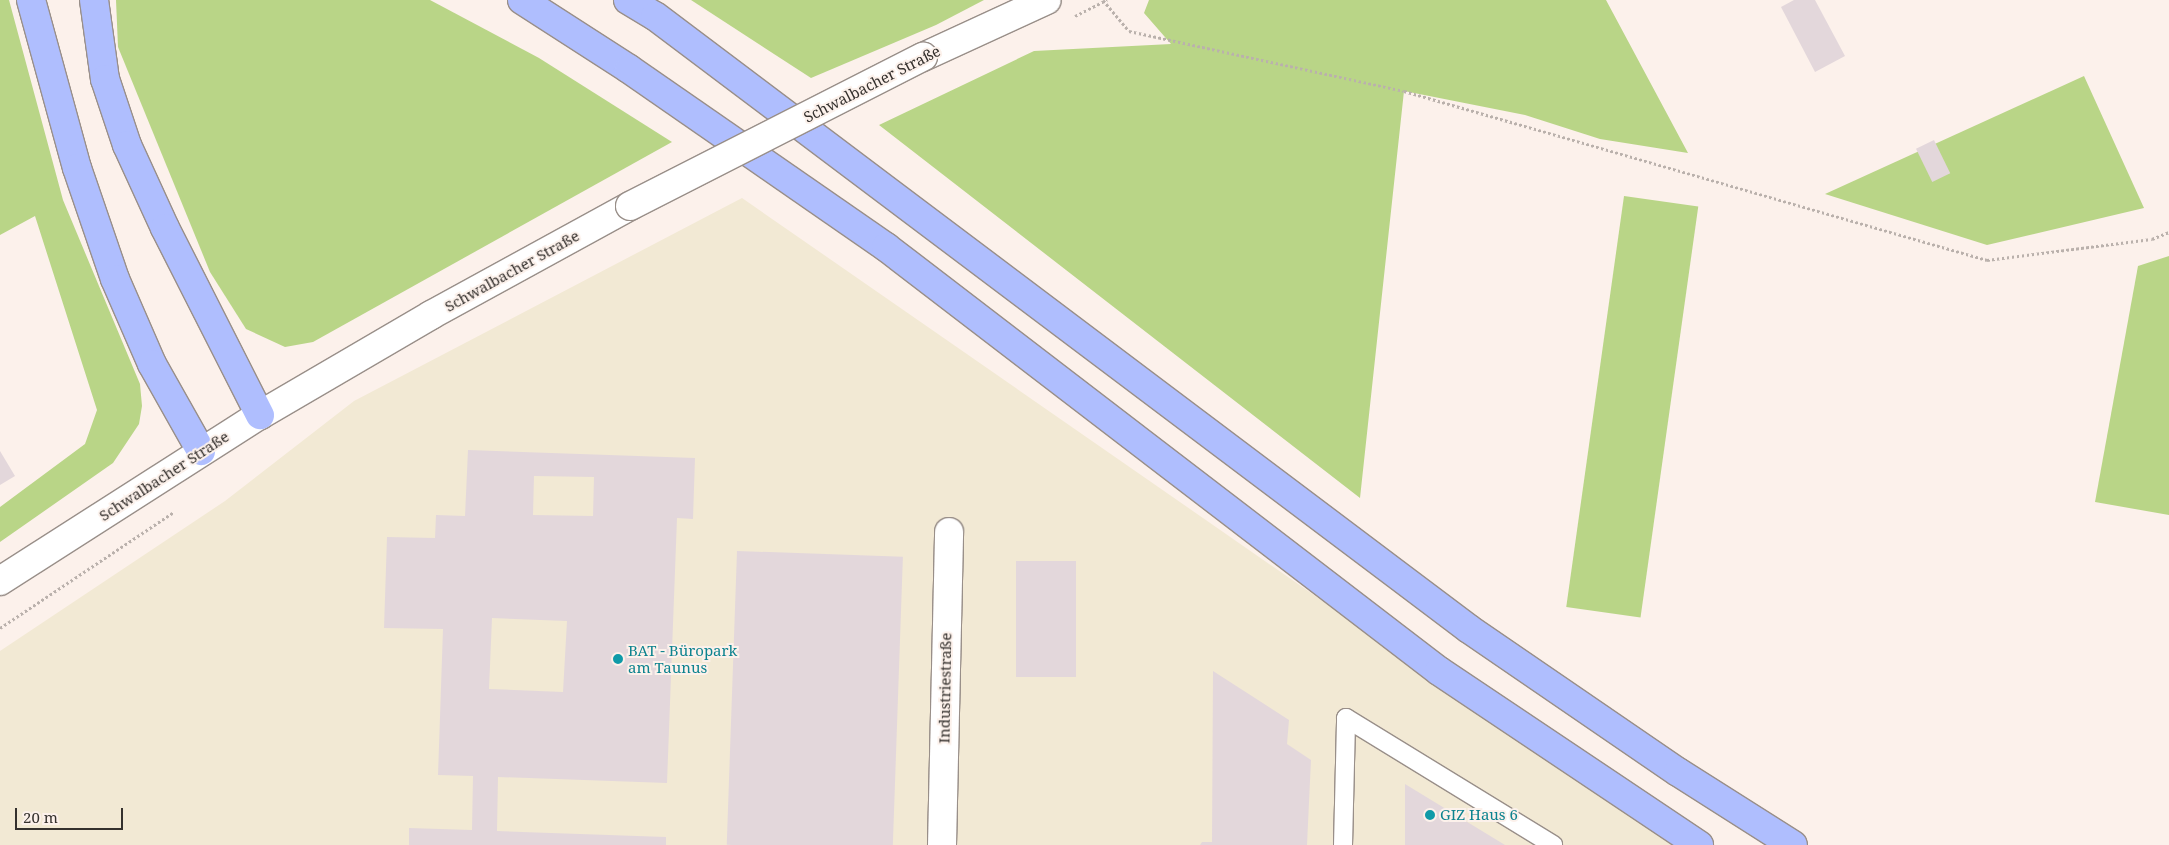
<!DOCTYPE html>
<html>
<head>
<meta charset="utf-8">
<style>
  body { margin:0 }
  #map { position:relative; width:2169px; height:845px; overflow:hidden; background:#fcf1eb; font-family:"Noto Serif",serif }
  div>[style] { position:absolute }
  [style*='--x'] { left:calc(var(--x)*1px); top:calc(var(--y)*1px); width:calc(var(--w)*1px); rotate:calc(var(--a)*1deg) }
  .industrial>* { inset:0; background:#f2e9d4 }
  .green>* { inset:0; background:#b9d587; transform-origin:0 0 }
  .building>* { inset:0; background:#e3d7db; transform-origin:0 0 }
  .path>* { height:3px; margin-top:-1.5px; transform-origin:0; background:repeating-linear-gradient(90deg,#bab1ac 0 2.5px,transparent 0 5px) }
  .roads { filter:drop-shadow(1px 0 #998f89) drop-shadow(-1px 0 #998f89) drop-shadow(0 1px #998f89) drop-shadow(0 -1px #998f89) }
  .service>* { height:18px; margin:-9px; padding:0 9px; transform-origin:9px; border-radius:9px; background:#fff }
  .minor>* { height:28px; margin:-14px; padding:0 14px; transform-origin:14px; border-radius:14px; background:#fff }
  .tertiary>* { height:28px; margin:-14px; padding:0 14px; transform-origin:14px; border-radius:14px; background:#fff }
  .trunk>* { height:28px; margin:-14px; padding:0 14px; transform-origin:14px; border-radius:14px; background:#afbefe }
  .bridges { filter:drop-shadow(1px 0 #998f89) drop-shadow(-1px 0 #998f89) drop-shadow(0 1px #998f89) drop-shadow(0 -1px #998f89) }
  .tertiary-bridge>* { height:28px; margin:-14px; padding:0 14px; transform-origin:14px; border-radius:14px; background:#fff }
  .dots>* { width:14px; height:14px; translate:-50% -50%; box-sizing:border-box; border:2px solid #fcf1eb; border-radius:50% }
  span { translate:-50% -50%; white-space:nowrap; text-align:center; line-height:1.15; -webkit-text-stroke:4px #fcf1eb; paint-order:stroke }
  .street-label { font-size:15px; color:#35312e }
  .culture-label { font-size:15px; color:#0d838f }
  .left { translate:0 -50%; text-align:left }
  .scale { position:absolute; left:15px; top:808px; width:108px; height:22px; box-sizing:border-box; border:2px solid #35312e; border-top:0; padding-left:6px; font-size:15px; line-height:18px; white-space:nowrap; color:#35312e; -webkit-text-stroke:4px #fcf1eb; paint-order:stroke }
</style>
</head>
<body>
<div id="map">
  <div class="industrial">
    <div style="clip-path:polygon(742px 198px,1674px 845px,0 845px,0 651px,225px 501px,354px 401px)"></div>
  </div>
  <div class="green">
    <div style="clip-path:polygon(0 0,9px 0,63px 200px,140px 384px,142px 406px,139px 424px,113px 463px,0 542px,0 507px,85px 444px,97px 410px,35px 216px,0 235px)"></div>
    <div style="clip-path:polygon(116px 0,430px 0,539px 58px,672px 142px,313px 342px,285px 347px,246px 329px,210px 272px,118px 47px)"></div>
    <div style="clip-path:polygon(691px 0,984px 0,936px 25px,811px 78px)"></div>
    <div style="clip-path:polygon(1149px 0,1606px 0,1688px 153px,1600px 139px,1525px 115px,1404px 91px,1360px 498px,879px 125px,1034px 51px,1171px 44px,1144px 13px)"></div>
    <div style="clip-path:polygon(2084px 76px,2144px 208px,1987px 245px,1825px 194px)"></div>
    <div style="left:1624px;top:196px;width:75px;height:415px;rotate:8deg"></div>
    <div style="clip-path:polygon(2169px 256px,2169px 515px,2095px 502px,2138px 266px)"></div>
  </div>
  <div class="building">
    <div style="clip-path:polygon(1794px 0,1815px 0,1845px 56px,1815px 72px,1781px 7px)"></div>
    <div style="left:1934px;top:140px;width:37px;height:20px;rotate:64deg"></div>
    <div style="clip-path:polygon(evenodd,468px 450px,695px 458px,693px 519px,677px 518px,667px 783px,498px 777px,497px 831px,666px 837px,666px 845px,409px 845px,409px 828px,472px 830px,473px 776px,438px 775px,443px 629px,384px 628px,387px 537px,435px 538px,436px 515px,465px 516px,468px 450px,534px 476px,594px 477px,593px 516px,533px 515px,534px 476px,468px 450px,492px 618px,567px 621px,563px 692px,489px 689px,492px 618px)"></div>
    <div style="clip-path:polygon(0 451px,15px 476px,0 485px)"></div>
    <div style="left:737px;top:551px;width:166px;height:294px;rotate:2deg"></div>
    <div style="left:1076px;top:561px;width:116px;height:60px;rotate:90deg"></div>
    <div style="clip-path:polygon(1213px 671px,1289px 720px,1287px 744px,1311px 760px,1307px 845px,1200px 845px,1202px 842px,1212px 842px)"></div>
    <div style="clip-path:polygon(1405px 784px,1505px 845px,1405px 845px)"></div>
  </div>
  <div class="path">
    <div style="--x:1103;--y:0;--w:40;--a:50"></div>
    <div style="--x:1129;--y:31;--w:281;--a:12.3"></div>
    <div style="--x:1404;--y:91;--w:607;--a:16.17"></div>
    <div style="--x:1987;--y:260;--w:166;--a:-7.3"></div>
    <div style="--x:2152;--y:239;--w:18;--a:-22"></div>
    <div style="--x:1075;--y:16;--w:36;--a:-27"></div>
    <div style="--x:0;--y:628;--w:209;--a:-33.7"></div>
  </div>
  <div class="roads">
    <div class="service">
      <div style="--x:1343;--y:845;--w:127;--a:-88.6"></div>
      <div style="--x:1346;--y:718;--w:243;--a:31.5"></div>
    </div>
    <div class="minor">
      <div style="--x:942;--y:845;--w:313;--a:-88.7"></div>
    </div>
    <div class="tertiary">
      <div style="--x:923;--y:57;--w:136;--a:-24.7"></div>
      <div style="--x:0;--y:581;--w:308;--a:-32.6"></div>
      <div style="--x:260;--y:415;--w:198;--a:-30.3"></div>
      <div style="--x:431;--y:315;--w:227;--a:-28.7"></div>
    </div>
    <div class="trunk">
      <div style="--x:31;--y:0;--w:174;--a:74.7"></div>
      <div style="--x:77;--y:168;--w:117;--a:71.1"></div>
      <div style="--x:115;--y:279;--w:93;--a:66.5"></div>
      <div style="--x:152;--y:364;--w:100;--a:60.6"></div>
      <div style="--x:94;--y:0;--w:80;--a:82.1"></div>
      <div style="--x:105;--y:79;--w:70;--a:71.6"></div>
      <div style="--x:127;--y:145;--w:91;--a:65.4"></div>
      <div style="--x:165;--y:228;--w:210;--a:63.1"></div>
      <div style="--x:522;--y:0;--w:127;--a:32.8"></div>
      <div style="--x:629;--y:69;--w:313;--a:34.7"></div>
      <div style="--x:886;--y:247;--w:697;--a:37.48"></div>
      <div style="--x:1439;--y:671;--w:313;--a:33.8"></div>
      <div style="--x:628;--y:0;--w:31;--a:31"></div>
      <div style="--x:655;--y:16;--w:1019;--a:36.98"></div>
      <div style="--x:1469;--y:629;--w:253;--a:34.4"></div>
      <div style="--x:1678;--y:772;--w:136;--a:32.4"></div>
    </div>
  </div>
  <div class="bridges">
    <div class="tertiary-bridge">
      <div style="--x:630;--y:206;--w:329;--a:-27"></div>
    </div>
  </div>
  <div class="dots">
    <div style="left:618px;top:659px;background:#0f9aa8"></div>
    <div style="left:1430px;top:815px;background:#0f9aa8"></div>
  </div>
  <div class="street-label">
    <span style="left:872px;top:84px;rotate:-27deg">Schwalbacher Straße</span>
    <span style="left:512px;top:271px;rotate:-29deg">Schwalbacher Straße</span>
    <span style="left:164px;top:476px;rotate:-33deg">Schwalbacher Straße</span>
    <span style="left:945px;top:688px;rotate:-89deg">Industriestraße</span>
  </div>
  <div class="culture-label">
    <span class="left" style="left:628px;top:659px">BAT - Büropark<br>am Taunus</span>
    <span class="left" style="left:1440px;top:815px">GIZ Haus 6</span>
  </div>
  <div class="scale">20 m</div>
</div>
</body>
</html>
